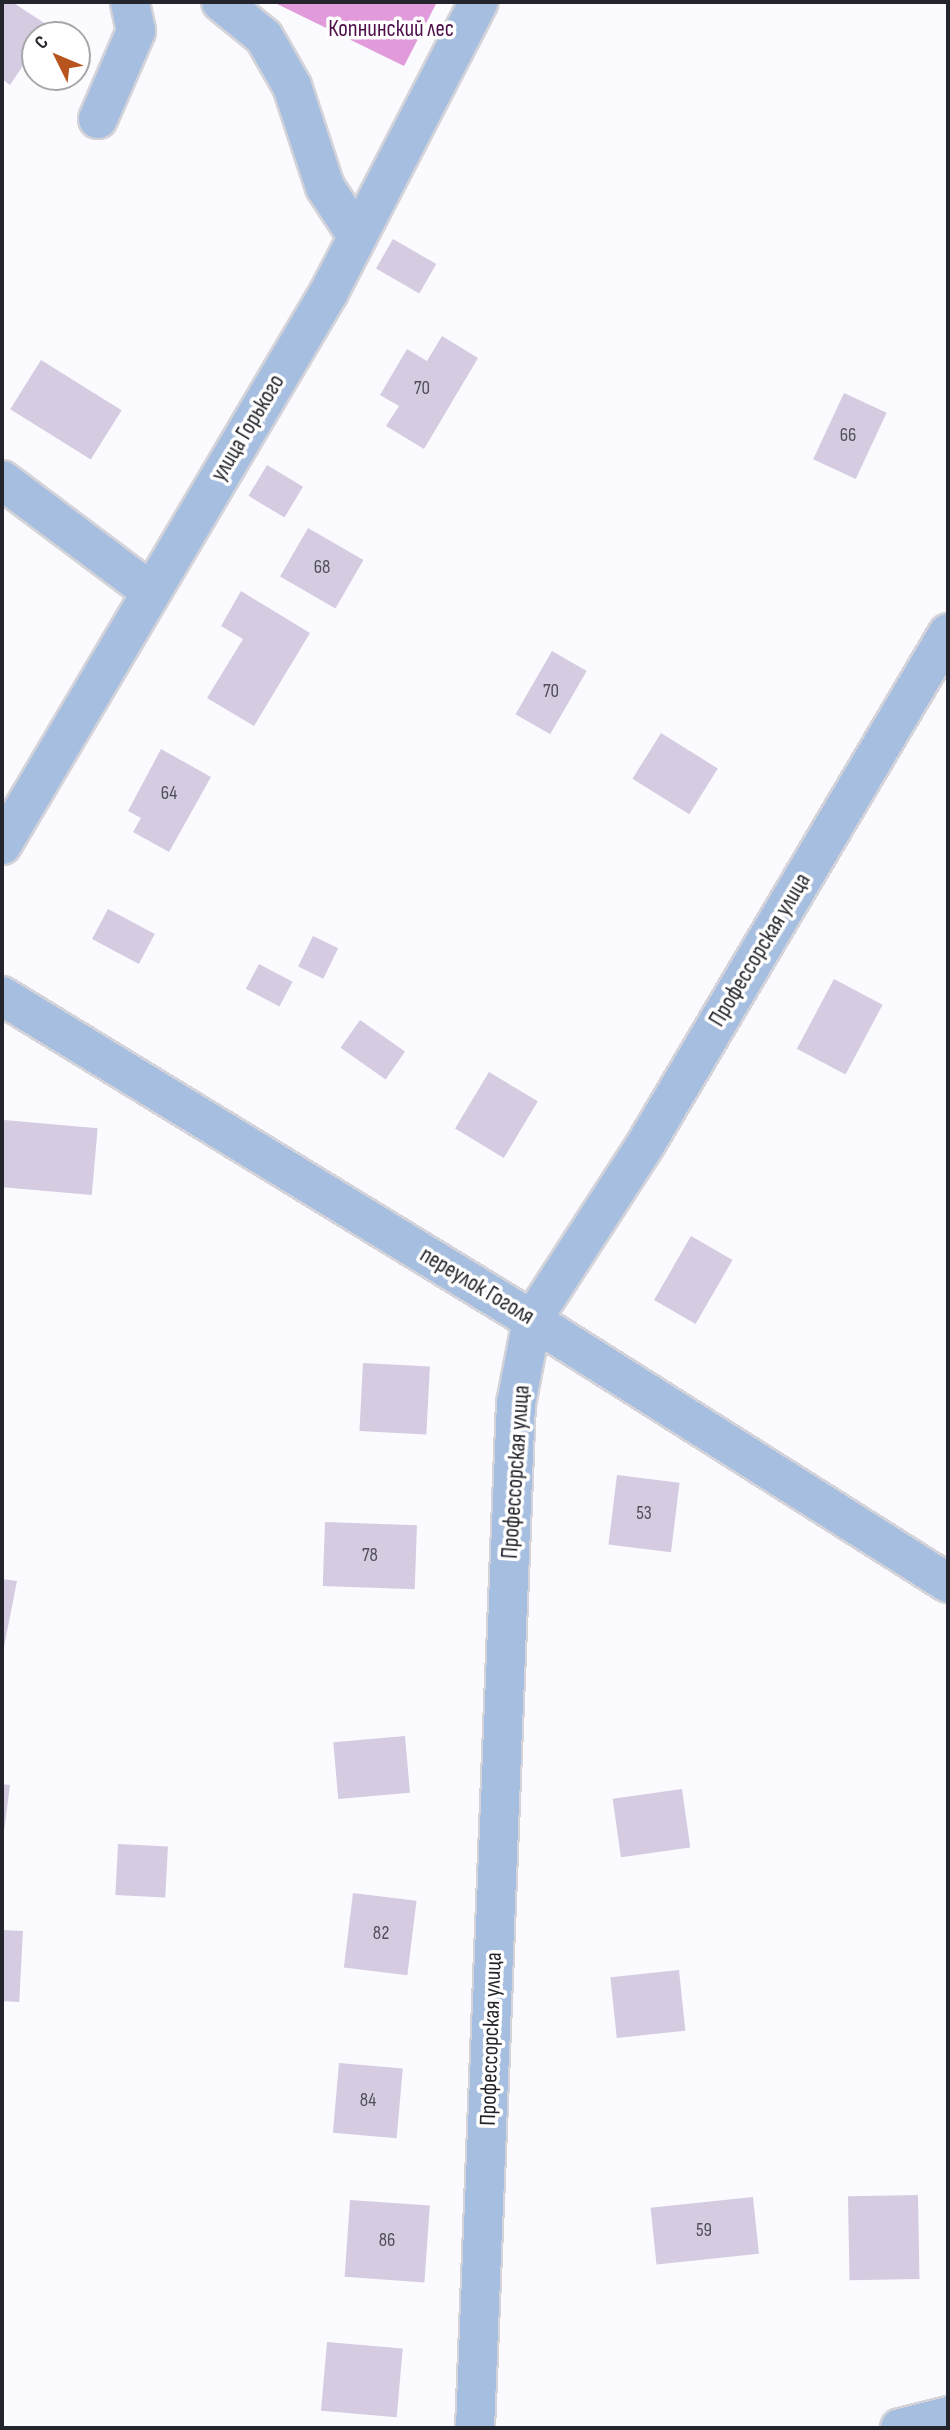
<!DOCTYPE html>
<html>
<head>
<meta charset="utf-8">
<style>
  body { margin:0 }
  #map { position:relative; width:950px; height:2430px; overflow:hidden; background:#fafaff; font-family:"Sofia Sans Condensed",sans-serif }
  div>[style] { position:absolute }
  [style*='--x'] { left:calc(var(--x)*1px); top:calc(var(--y)*1px); width:calc(var(--w)*1px); rotate:calc(var(--a)*1deg) }
  .forest>* { inset:0; background:#e29bda }
  .building>* { inset:0; background:#d5cce1; transform-origin:0 0 }
  .roads { filter:drop-shadow(2px 0 #d3d3d9) drop-shadow(-2px 0 #d3d3d9) drop-shadow(0 2px #d3d3d9) drop-shadow(0 -2px #d3d3d9) }
  .minor>* { height:38px; margin:-19px; padding:0 19px; transform-origin:19px; border-radius:19px; background:#a6bedf }
  span { translate:-50% -50%; white-space:nowrap; text-align:center; line-height:1.15; -webkit-text-stroke:7px #fff; paint-order:stroke }
  .number-label { font-size:19px; color:#504e59 }
  .number-label span { -webkit-text-stroke-width:0 }
  .park-label { font-size:23px; color:#4d0e49 }
  .street-label { font-size:23px; color:#23242c }
  .frame { position:absolute; inset:0; border:4px solid #23242c; pointer-events:none }
  .north { position:absolute; left:21px; top:21px; width:70px; height:70px; box-sizing:border-box; background:#fff; border:2px solid #a7a7ab; border-radius:50%; rotate:313deg; font-size:19px; font-weight:700; line-height:28px; text-align:center; color:#23242c }
  .north::after { content:''; display:block; margin:auto; width:24px; height:32px; background:#b8541e; clip-path:polygon(50% 0,100% 100%,50% 72%,0 100%) }
</style>
</head>
<body>
<div id="map">
  <div class="forest">
    <div style="clip-path:polygon(273px 2px,437px 2px,404px 66px)"></div>
  </div>
  <div class="building">
    <div style="clip-path:polygon(2px 2px,12px 2px,49px 26px,43px 35px,35px 35px,35px 48px,10px 85px,2px 79px)"></div>
    <div style="left:393px;top:239px;width:50px;height:34px;rotate:30deg"></div>
    <div style="clip-path:polygon(442px 336px,478px 358px,424px 449px,386px 426px,399px 406px,380px 395px,407px 349px,427px 361px)"></div>
    <div style="left:41px;top:360px;width:95px;height:58px;rotate:32deg"></div>
    <div style="left:844px;top:393px;width:47px;height:73px;rotate:25deg"></div>
    <div style="left:267px;top:465px;width:42px;height:36px;rotate:31deg"></div>
    <div style="left:308px;top:528px;width:64px;height:56px;rotate:30deg"></div>
    <div style="clip-path:polygon(241px 591px,310px 633px,254px 726px,207px 698px,243px 639px,221px 626px)"></div>
    <div style="left:552px;top:651px;width:40px;height:73px;rotate:30deg"></div>
    <div style="left:661px;top:733px;width:67px;height:54px;rotate:32deg"></div>
    <div style="clip-path:polygon(161px 749px,211px 777px,169px 852px,133px 832px,141px 818px,128px 811px)"></div>
    <div style="left:108px;top:909px;width:53px;height:34px;rotate:28deg"></div>
    <div style="left:313px;top:936px;width:28px;height:34px;rotate:26deg"></div>
    <div style="left:259px;top:964px;width:38px;height:28px;rotate:28deg"></div>
    <div style="left:834px;top:979px;width:55px;height:79px;rotate:28deg"></div>
    <div style="left:360px;top:1020px;width:55px;height:34px;rotate:35deg"></div>
    <div style="left:489px;top:1072px;width:57px;height:66px;rotate:31deg"></div>
    <div style="left:4px;top:1120px;width:94px;height:67px;rotate:5deg"></div>
    <div style="left:691px;top:1236px;width:48px;height:74px;rotate:30deg"></div>
    <div style="left:363px;top:1363px;width:67px;height:68px;rotate:3deg"></div>
    <div style="left:617px;top:1475px;width:63px;height:70px;rotate:7deg"></div>
    <div style="left:325px;top:1522px;width:92px;height:64px;rotate:2deg"></div>
    <div style="clip-path:polygon(2px 1579px,17px 1581px,3px 1652px,2px 1652px)"></div>
    <div style="left:405px;top:1736px;width:57px;height:72px;rotate:85deg"></div>
    <div style="clip-path:polygon(2px 1784px,10px 1785px,4px 1831px,2px 1831px)"></div>
    <div style="left:682px;top:1789px;width:59px;height:70px;rotate:82deg"></div>
    <div style="left:118px;top:1844px;width:50px;height:51px;rotate:3deg"></div>
    <div style="left:353px;top:1893px;width:64px;height:75px;rotate:7deg"></div>
    <div style="left:2px;top:1930px;width:21px;height:71px;rotate:3deg"></div>
    <div style="left:679px;top:1970px;width:61px;height:69px;rotate:84deg"></div>
    <div style="left:339px;top:2063px;width:64px;height:70px;rotate:5deg"></div>
    <div style="left:918px;top:2195px;width:84px;height:70px;rotate:89deg"></div>
    <div style="left:753px;top:2197px;width:57px;height:103px;rotate:84deg"></div>
    <div style="left:350px;top:2200px;width:80px;height:77px;rotate:4deg"></div>
    <div style="left:327px;top:2342px;width:76px;height:69px;rotate:5deg"></div>
  </div>
  <div class="roads">
    <div class="minor">
      <div style="--x:221;--y:2;--w:55;--a:39.1"></div>
      <div style="--x:264;--y:37;--w:56;--a:60.3"></div>
      <div style="--x:292;--y:86;--w:106;--a:71.9"></div>
      <div style="--x:325;--y:187;--w:59;--a:56.9"></div>
      <div style="--x:98;--y:119;--w:96;--a:-66.6"></div>
      <div style="--x:136;--y:31;--w:30;--a:-102"></div>
      <div style="--x:2;--y:480;--w:186;--a:36.9"></div>
      <div style="--x:2;--y:845;--w:642;--a:-59.4"></div>
      <div style="--x:329;--y:292;--w:326;--a:-62.7"></div>
      <div style="--x:2;--y:996;--w:621;--a:31.44"></div>
      <div style="--x:532;--y:1320;--w:492;--a:32.3"></div>
      <div style="--x:475;--y:2428;--w:1025;--a:-87.71"></div>
      <div style="--x:516;--y:1404;--w:86;--a:-79.2"></div>
      <div style="--x:532;--y:1320;--w:212;--a:-57.1"></div>
      <div style="--x:647;--y:1142;--w:591;--a:-59.4"></div>
      <div style="--x:900;--y:2428;--w:49;--a:-14"></div>
    </div>
  </div>
  <div class="number-label">
    <span style="left:422px;top:389px">70</span>
    <span style="left:848px;top:436px">66</span>
    <span style="left:322px;top:568px">68</span>
    <span style="left:551px;top:692px">70</span>
    <span style="left:169px;top:794px">64</span>
    <span style="left:644px;top:1514px">53</span>
    <span style="left:370px;top:1556px">78</span>
    <span style="left:381px;top:1934px">82</span>
    <span style="left:368px;top:2101px">84</span>
    <span style="left:704px;top:2231px">59</span>
    <span style="left:387px;top:2241px">86</span>
  </div>
  <div class="park-label">
    <span style="left:391px;top:29px">Копнинский лес</span>
  </div>
  <div class="street-label">
    <span style="left:248px;top:428px;rotate:-59deg">улица Горького</span>
    <span style="left:760px;top:950px;rotate:-59deg">Профессорская улица</span>
    <span style="left:477px;top:1286px;rotate:31deg">переулок Гоголя</span>
    <span style="left:516px;top:1472px;rotate:-86deg">Профессорская улица</span>
    <span style="left:491px;top:2039px;rotate:-88deg">Профессорская улица</span>
  </div>
  <div class="frame"></div>
  <div class="north">С</div>
</div>
</body>
</html>
